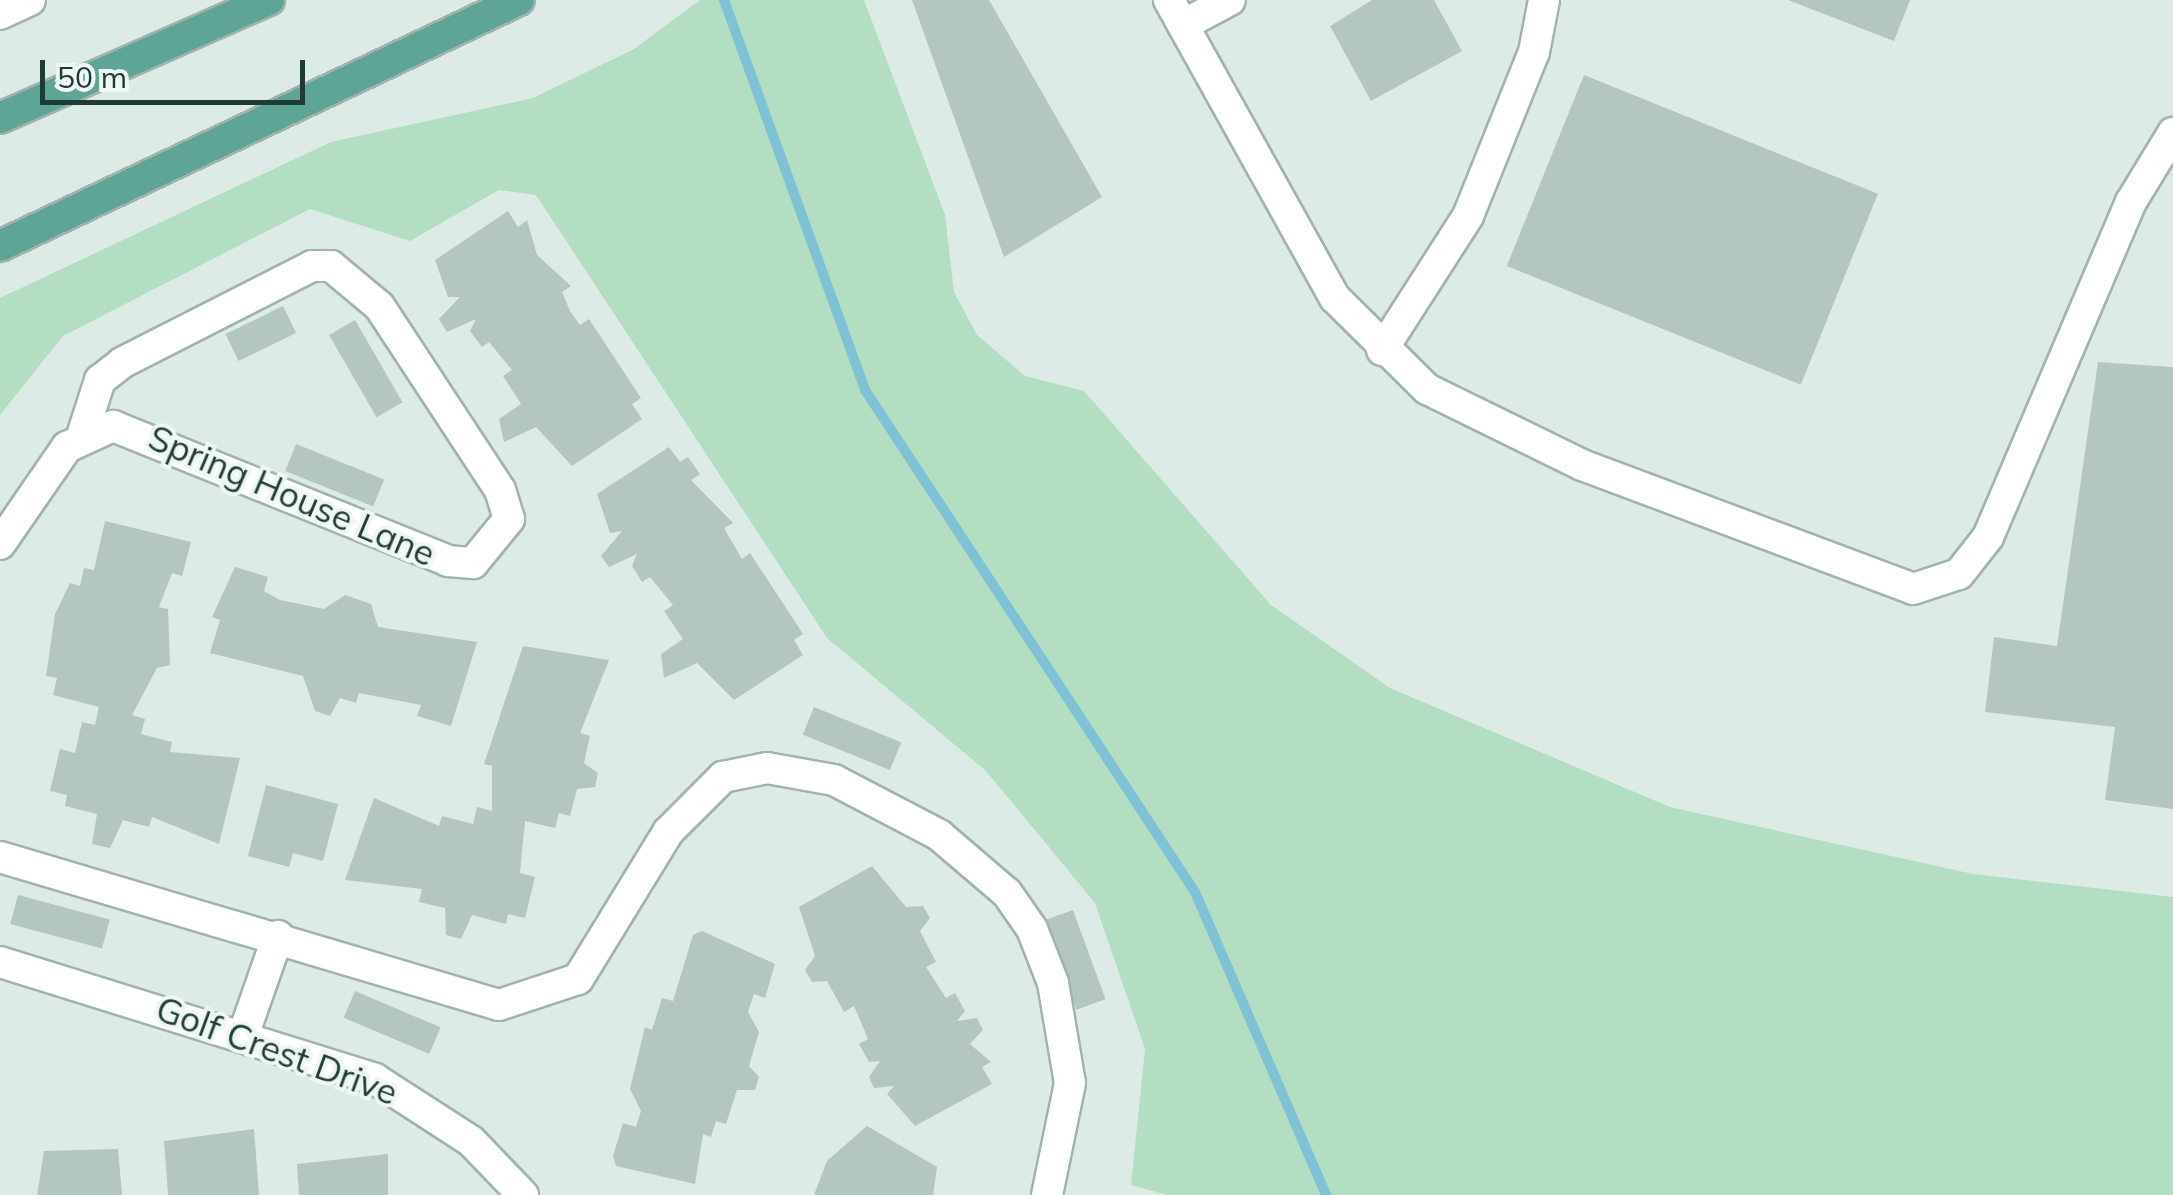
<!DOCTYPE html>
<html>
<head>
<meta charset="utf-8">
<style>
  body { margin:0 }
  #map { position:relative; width:2173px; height:1195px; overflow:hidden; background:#ddebe6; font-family:Mulish,sans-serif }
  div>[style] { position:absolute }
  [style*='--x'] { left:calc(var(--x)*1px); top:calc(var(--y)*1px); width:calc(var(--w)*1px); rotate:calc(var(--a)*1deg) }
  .green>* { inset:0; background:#b4dec2 }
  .stream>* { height:10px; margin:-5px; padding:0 5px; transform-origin:5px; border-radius:5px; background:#80c2d5 }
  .building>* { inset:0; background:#b3c6bf; transform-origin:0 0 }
  .roads { filter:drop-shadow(2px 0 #a0b3ad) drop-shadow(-2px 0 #a0b3ad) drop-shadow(0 2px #a0b3ad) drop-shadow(0 -2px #a0b3ad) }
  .minor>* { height:30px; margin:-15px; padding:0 15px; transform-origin:15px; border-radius:15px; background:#fff }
  .major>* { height:30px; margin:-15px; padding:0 15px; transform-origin:15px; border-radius:15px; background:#5ea497 }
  span { translate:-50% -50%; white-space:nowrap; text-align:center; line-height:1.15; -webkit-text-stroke:8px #eef7f3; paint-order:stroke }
  .street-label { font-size:35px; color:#1e3b35 }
  .scale { position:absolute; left:40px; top:60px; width:265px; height:45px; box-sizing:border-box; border:5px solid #1e3b35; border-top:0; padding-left:12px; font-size:30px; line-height:35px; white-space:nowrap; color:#1e3b35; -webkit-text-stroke:8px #eef7f3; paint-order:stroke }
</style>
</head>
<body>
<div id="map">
  <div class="green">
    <div style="clip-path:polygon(700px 0,864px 0,945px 215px,954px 292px,977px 335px,1025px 376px,1084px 391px,1271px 605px,1390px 688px,1670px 807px,1973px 874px,2173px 897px,2173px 1195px,1167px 1195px,1131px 1185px,1145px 1049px,1095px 903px,986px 771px,827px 638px,536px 195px,499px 190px,410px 241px,310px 209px,63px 336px,0 415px,0 298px,331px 142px,533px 98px,634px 49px)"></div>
  </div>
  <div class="stream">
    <div style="--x:724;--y:0;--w:415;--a:70.1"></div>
    <div style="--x:865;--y:390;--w:601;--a:56.68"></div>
    <div style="--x:1195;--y:892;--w:330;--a:66.6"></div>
  </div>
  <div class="building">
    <div style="clip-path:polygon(912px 0,989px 0,1102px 197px,1004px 257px)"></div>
    <div style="clip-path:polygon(1372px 0,1434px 0,1462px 51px,1371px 101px,1330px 26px)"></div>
    <div style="clip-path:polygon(1788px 0,1910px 0,1894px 41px)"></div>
    <div style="left:1584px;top:75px;width:317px;height:206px;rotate:22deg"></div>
    <div style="clip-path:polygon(508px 211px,518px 227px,527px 220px,537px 255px,571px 286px,562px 292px,570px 311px,580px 325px,589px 319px,641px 398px,632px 404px,642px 419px,572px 466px,536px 427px,504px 442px,499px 419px,521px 404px,503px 376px,512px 370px,489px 342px,482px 347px,470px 331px,476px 319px,447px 332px,439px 319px,460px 297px,448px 297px,435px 260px)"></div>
    <div style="left:283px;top:306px;width:30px;height:64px;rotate:64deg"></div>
    <div style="left:355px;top:320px;width:95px;height:30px;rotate:60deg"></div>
    <div style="clip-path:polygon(2098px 362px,2173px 367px,2173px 809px,2105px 800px,2115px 727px,1985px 712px,1994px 637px,2057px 646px)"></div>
    <div style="left:296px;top:444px;width:95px;height:29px;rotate:22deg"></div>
    <div style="clip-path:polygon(669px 447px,680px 462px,688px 457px,700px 474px,691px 480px,733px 523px,724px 528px,742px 559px,750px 553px,803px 634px,794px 640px,803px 655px,734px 700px,697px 663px,664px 678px,661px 654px,683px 639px,664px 611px,673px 605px,650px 577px,642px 582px,632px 566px,637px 554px,609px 567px,601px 556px,622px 531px,610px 533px,597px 494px)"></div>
    <div style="clip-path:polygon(105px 521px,191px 542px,182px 576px,172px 573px,159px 607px,168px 609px,170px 665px,157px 668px,132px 715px,145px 719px,141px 734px,172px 742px,170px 752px,240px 758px,219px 844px,152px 817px,149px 827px,123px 820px,110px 848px,92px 844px,97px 814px,65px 806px,67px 795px,50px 791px,60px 749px,75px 753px,82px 722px,95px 725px,99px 707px,53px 695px,57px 678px,46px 676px,55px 614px,70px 583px,80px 586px,84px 568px,94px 570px)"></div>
    <div style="clip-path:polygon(235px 567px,268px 577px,264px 591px,280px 600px,324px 609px,345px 595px,371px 604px,378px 627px,477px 642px,451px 726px,417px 716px,421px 705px,359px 693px,356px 703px,340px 698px,330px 716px,315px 711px,303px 676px,210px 653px,220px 620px,212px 617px)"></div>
    <div style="clip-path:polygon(523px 646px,609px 660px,580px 733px,590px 736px,584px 763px,598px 773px,595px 787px,577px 789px,570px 816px,559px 813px,555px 828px,525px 821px,520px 873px,535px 877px,525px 918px,508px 914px,506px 924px,472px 915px,461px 939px,446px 935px,445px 908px,419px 902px,422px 889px,345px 880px,374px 798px,439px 826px,442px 816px,473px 824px,477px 807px,492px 811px,492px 766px,484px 764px)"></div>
    <div style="left:814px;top:707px;width:94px;height:30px;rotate:22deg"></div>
    <div style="clip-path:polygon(266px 785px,338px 804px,323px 861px,293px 853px,289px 867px,248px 856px)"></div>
    <div style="clip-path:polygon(872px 866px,906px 907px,923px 906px,930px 918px,920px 931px,936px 962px,926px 967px,946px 998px,955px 993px,965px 1011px,957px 1021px,977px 1018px,983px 1030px,970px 1044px,991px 1062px,982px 1067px,992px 1084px,915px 1126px,887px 1094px,894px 1086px,874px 1088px,869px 1077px,880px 1061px,869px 1062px,859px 1044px,868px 1039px,854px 1006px,844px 1012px,827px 981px,812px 982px,805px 970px,815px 956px,799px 907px)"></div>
    <div style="left:18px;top:895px;width:95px;height:30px;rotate:15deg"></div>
    <div style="left:1073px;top:910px;width:95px;height:31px;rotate:70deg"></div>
    <div style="clip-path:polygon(702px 931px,775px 964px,765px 998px,754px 994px,748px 1012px,759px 1032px,749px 1066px,759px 1077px,755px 1090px,737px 1090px,726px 1124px,716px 1121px,711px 1137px,703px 1134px,695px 1184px,616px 1166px,613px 1156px,623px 1123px,636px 1127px,641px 1111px,630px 1089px,645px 1027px,652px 1030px,662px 998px,673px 1001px,693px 935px)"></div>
    <div style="left:355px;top:991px;width:93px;height:29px;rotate:23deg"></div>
    <div style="clip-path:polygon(867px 1126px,937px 1167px,933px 1195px,814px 1195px,827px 1161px)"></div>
    <div style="clip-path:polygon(254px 1129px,259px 1195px,168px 1195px,164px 1141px)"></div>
    <div style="clip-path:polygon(118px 1149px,122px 1195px,37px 1195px,44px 1151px)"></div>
    <div style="clip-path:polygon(388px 1154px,388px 1195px,299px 1195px,297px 1164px)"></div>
  </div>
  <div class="roads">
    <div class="minor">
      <div style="--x:1169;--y:0;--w:341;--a:60.9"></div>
      <div style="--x:1335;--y:298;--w:129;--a:44.7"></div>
      <div style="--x:1427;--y:389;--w:173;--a:26.1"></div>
      <div style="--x:1582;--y:465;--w:353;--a:20.5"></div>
      <div style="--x:1913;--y:589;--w:48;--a:-18.1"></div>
      <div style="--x:1959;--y:574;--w:47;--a:-51.9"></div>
      <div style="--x:1988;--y:537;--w:364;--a:-66.9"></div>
      <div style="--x:2131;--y:202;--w:81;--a:-58.7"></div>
      <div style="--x:0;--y:14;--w:33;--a:-25"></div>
      <div style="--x:1183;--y:25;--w:53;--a:-28"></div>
      <div style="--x:1382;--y:350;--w:159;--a:-57.3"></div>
      <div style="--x:1468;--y:216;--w:177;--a:-68.1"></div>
      <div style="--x:1534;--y:52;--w:53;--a:-79.1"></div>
      <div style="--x:0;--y:544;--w:118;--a:-55.4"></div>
      <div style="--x:67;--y:447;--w:51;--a:-24.5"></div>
      <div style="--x:113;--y:426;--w:361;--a:21.9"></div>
      <div style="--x:448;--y:561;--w:25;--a:5"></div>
      <div style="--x:473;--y:563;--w:57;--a:-50.7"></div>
      <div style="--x:509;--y:519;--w:30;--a:-107"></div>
      <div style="--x:500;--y:490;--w:220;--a:-123.3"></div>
      <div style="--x:379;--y:306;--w:62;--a:-140.2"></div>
      <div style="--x:331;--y:266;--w:19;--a:180"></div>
      <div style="--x:312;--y:266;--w:213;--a:153"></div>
      <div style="--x:122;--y:363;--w:28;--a:142"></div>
      <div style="--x:100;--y:380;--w:59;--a:107.8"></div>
      <div style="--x:0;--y:857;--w:520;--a:16.52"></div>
      <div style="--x:499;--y:1005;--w:83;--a:-18.2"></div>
      <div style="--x:578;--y:979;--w:172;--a:-58.5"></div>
      <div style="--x:668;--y:832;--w:78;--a:-45"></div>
      <div style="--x:723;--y:777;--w:45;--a:-11.6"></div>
      <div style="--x:767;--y:768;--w:68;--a:10.2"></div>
      <div style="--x:834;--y:780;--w:119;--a:27.6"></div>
      <div style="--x:939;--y:835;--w:89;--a:40.5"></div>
      <div style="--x:1007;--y:893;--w:44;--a:55.2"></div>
      <div style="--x:1032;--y:929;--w:58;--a:68.7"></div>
      <div style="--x:1053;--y:983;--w:101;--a:80.4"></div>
      <div style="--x:1070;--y:1083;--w:114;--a:101.6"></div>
      <div style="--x:0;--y:962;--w:393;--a:17.3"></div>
      <div style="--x:375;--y:1079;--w:114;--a:32.9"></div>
      <div style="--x:471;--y:1141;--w:75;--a:46.1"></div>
      <div style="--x:244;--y:1033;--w:103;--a:-70.7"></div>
    </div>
    <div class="major">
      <div style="--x:0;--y:118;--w:294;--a:-23.7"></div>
      <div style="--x:0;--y:246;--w:574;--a:-25.36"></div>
    </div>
  </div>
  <div class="street-label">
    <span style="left:292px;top:495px;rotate:23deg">Spring House Lane</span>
    <span style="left:277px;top:1050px;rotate:20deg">Golf Crest Drive</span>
  </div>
  <div class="scale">50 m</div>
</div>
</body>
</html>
